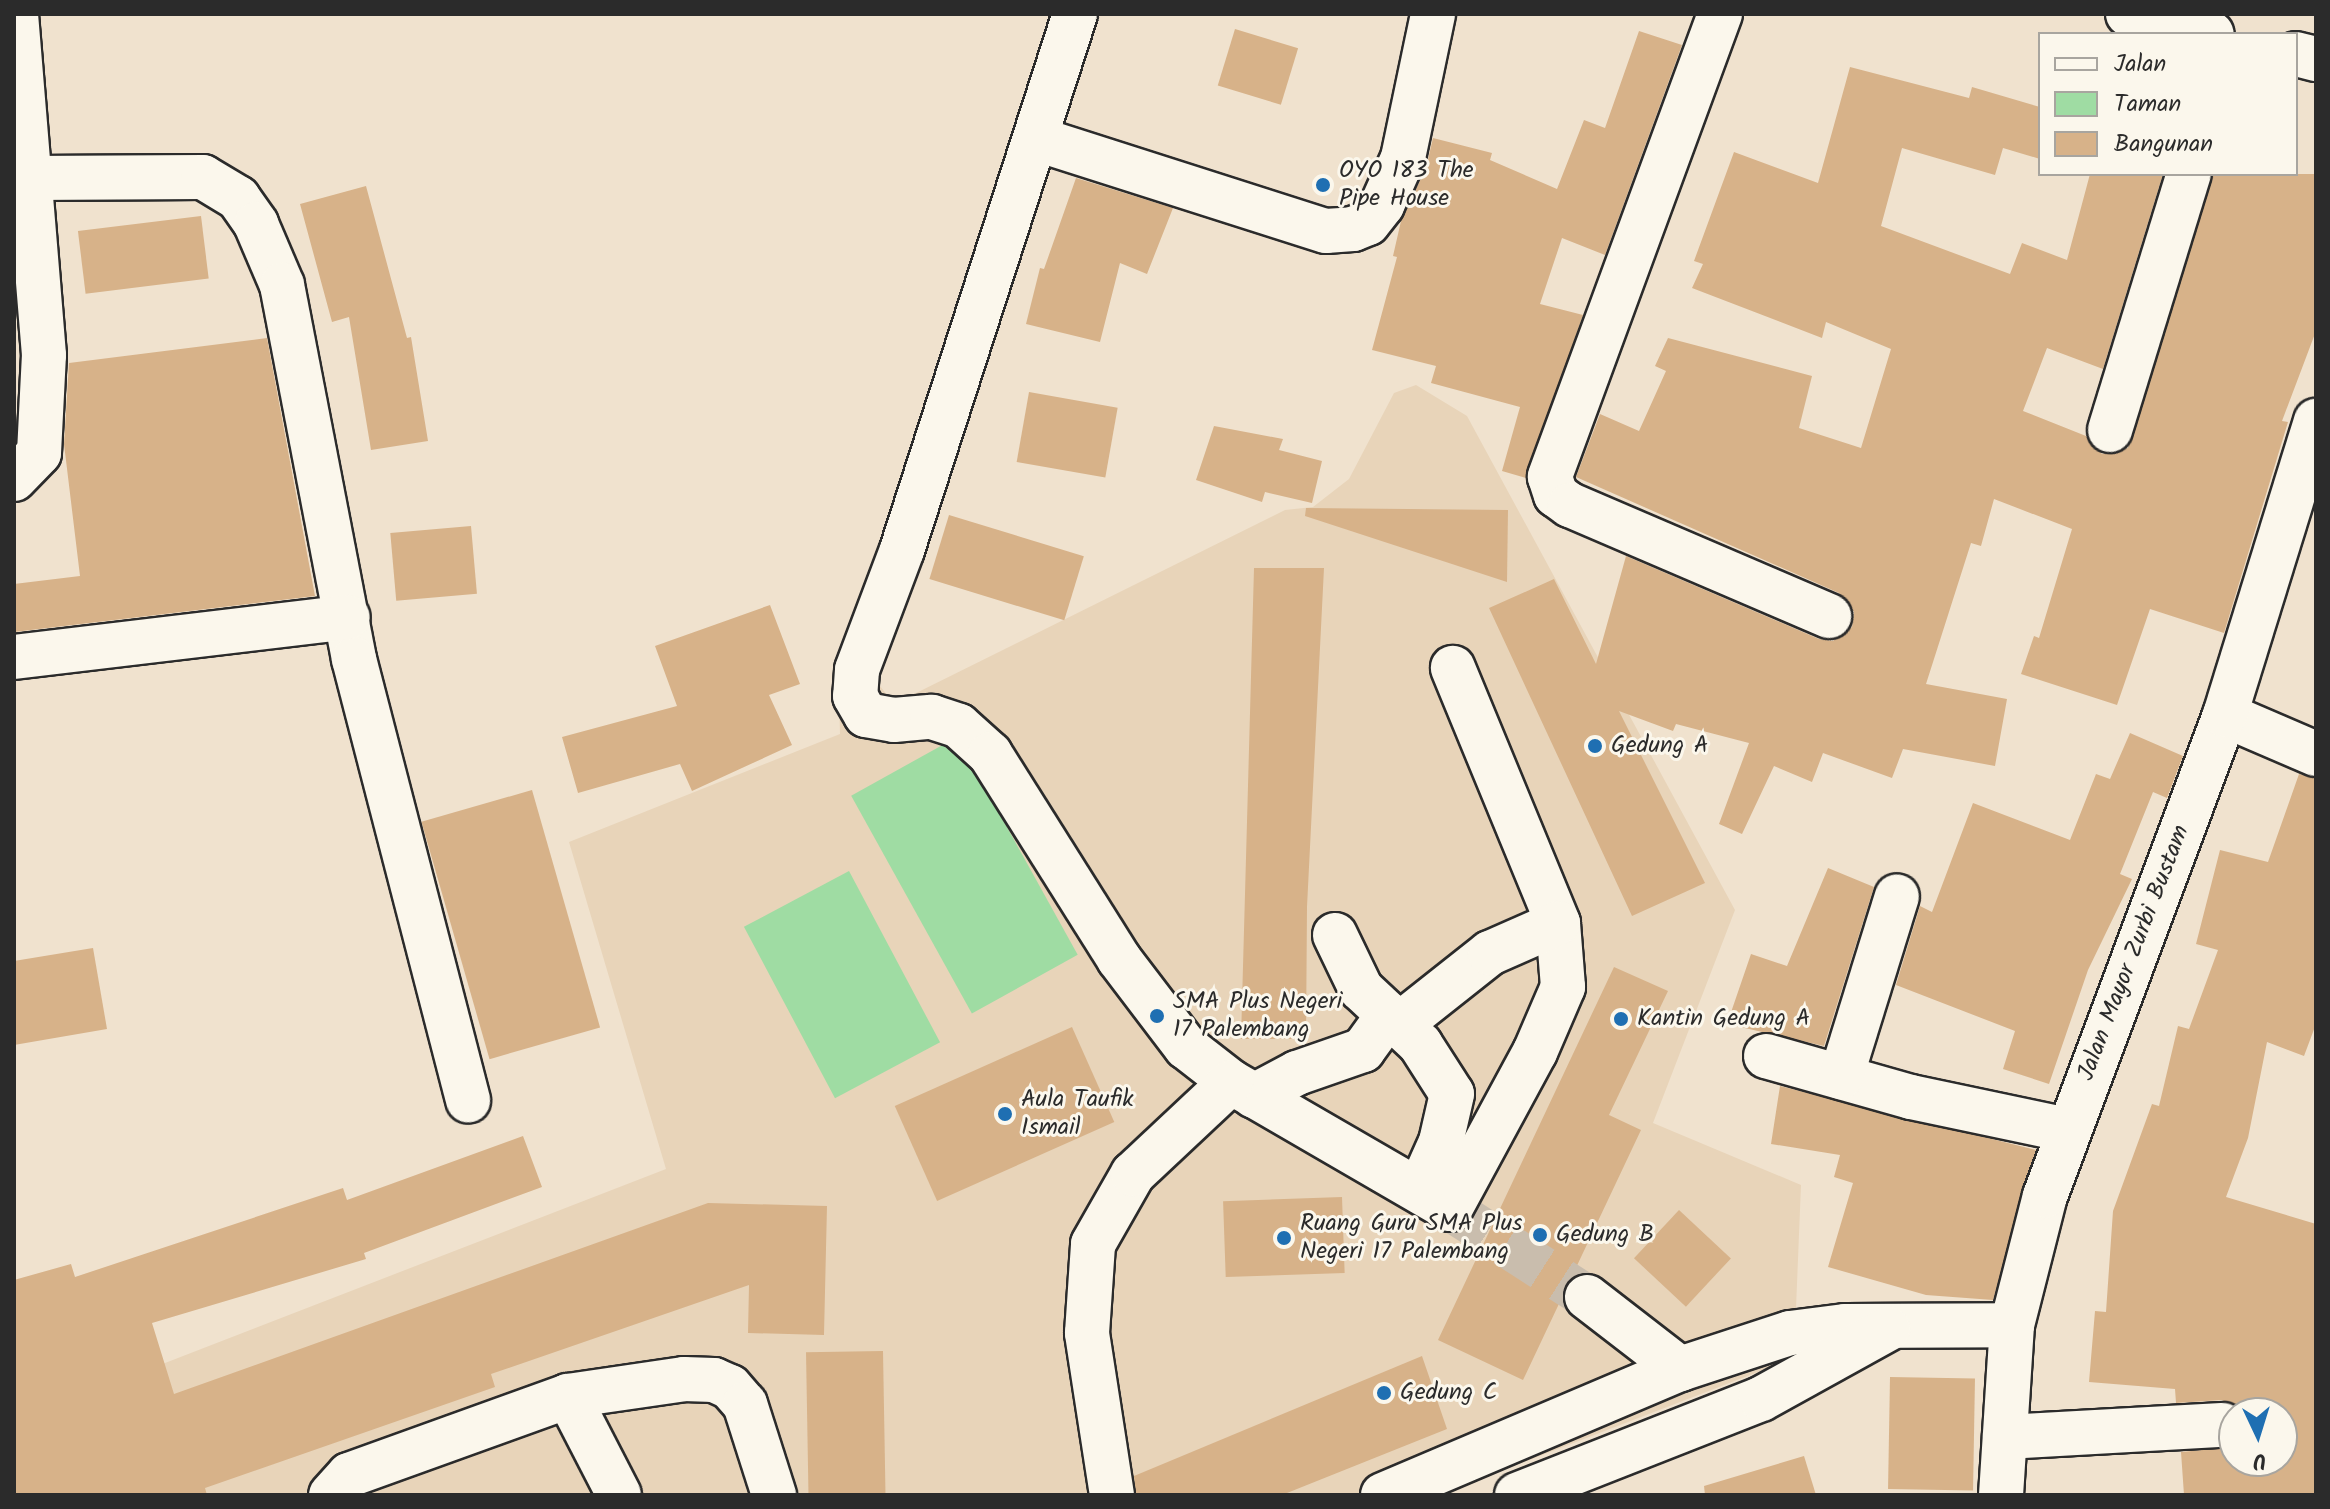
<!DOCTYPE html>
<html>
<head>
<meta charset="utf-8">
<style>
  body { margin:0 }
  #map { position:relative; width:2330px; height:1509px; overflow:hidden; background:#f0e2ce; font-family:Kalam,sans-serif }
  div>[style] { position:absolute }
  [style*='--x'] { left:calc(var(--x)*1px); top:calc(var(--y)*1px); width:calc(var(--w)*1px); rotate:calc(var(--a)*1deg) }
  .built>* { inset:0; background:#e8d4b9 }
  .green>* { inset:0; background:#9fdca3; transform-origin:0 0 }
  .building>* { inset:0; background:#d7b289; transform-origin:0 0 }
  .minor-tunnel>* { height:44px; margin-top:-22px; transform-origin:0; background:repeating-linear-gradient(90deg,#c9bdad 0 44px,transparent 0 66px) }
  .roads { filter:drop-shadow(2px 0 #2b2b2b) drop-shadow(-2px 0 #2b2b2b) drop-shadow(0 2px #2b2b2b) drop-shadow(0 -2px #2b2b2b) }
  .minor>* { height:44px; margin:-22px; padding:0 22px; transform-origin:22px; border-radius:22px; background:#fbf7ec }
  .dots>* { width:22px; height:22px; translate:-50% -50%; box-sizing:border-box; border:4px solid #fbf7ec; border-radius:50% }
  span { translate:-50% -50%; white-space:nowrap; text-align:center; line-height:1.15; -webkit-text-stroke:6px #fbf7ec; paint-order:stroke }
  .poi-label { font-size:24px; color:#2b2b2b }
  .left { translate:0 -50%; text-align:left }
  .street-label { font-size:24px; color:#2b2b2b }
  .frame { position:absolute; inset:0; border:16px solid #2b2b2b; pointer-events:none }
  .legend { position:absolute; left:2038px; top:32px; width:260px; height:144px; box-sizing:border-box; background:#fbf7ec; border:2px solid #a8a59f; margin:0; padding:10px 14px; list-style:none; font-size:24px; color:#2b2b2b }
  .legend li { display:flex; align-items:center; gap:16px; height:40px }
  .legend b { width:40px; border:2px solid #a8a59f }
  .north { position:absolute; left:2218px; top:1397px; width:80px; height:80px; box-sizing:border-box; background:#fbf7ec; border:2px solid #a8a59f; border-radius:50%; rotate:176deg; font-size:22px; font-weight:700; line-height:32px; text-align:center; color:#2b2b2b }
  .north::after { content:''; display:block; margin:auto; width:28px; height:36px; background:#1f6fb2; clip-path:polygon(50% 0,100% 100%,50% 72%,0 100%) }
</style>
</head>
<body>
<div id="map">
  <div class="built">
    <div style="clip-path:polygon(1416px 385px,1467px 416px,1735px 910px,1653px 1123px,1801px 1185px,1794px 1358px,1438px 1495px,112px 1495px,85px 1394px,666px 1169px,569px 842px,840px 734px,839px 701px,880px 686px,894px 704px,1285px 510px,1313px 507px,1349px 479px,1394px 393px)"></div>
  </div>
  <div class="green">
    <div style="left:957px;top:737px;width:249px;height:121px;rotate:61deg"></div>
    <div style="left:849px;top:871px;width:194px;height:119px;rotate:62deg"></div>
  </div>
  <div class="building">
    <div style="left:1235px;top:29px;width:66px;height:59px;rotate:17deg"></div>
    <div style="clip-path:polygon(1639px 31px,1682px 45px,1605px 255px,1562px 238px,1540px 304px,1583px 315px,1526px 478px,1502px 471px,1520px 407px,1431px 383px,1436px 366px,1372px 350px,1397px 257px,1393px 256px,1401px 221px,1426px 168px,1433px 138px,1492px 153px,1490px 160px,1557px 189px,1584px 120px,1605px 128px)"></div>
    <div style="clip-path:polygon(1850px 67px,1969px 98px,1972px 87px,2040px 107px,2040px 159px,2003px 148px,1995px 175px,1902px 148px,1881px 226px,2010px 274px,2022px 243px,2067px 260px,2090px 174px,2163px 174px,2103px 369px,2047px 348px,2023px 411px,2086px 436px,2102px 454px,2128px 448px,2213px 174px,2316px 174px,2316px 331px,2282px 421px,2288px 422px,2224px 633px,2150px 609px,2117px 705px,2021px 674px,2034px 636px,2039px 638px,2072px 529px,1994px 499px,1981px 546px,1971px 543px,1926px 684px,2007px 699px,1995px 766px,1903px 749px,1892px 778px,1823px 753px,1812px 782px,1774px 766px,1742px 834px,1719px 824px,1749px 743px,1676px 724px,1673px 731px,1619px 711px,1705px 883px,1632px 916px,1489px 608px,1554px 579px,1596px 664px,1626px 556px,1819px 639px,1833px 641px,1852px 627px,1854px 612px,1839px 593px,1576px 477px,1600px 414px,1639px 431px,1666px 371px,1655px 366px,1668px 338px,1812px 376px,1799px 428px,1861px 448px,1891px 349px,1826px 322px,1822px 338px,1692px 288px,1703px 264px,1694px 261px,1734px 152px,1818px 183px)"></div>
    <div style="clip-path:polygon(1076px 178px,1173px 208px,1147px 274px,1120px 263px,1100px 342px,1026px 324px,1040px 268px,1044px 269px)"></div>
    <div style="clip-path:polygon(366px 186px,407px 338px,411px 337px,428px 441px,371px 450px,349px 317px,332px 322px,300px 204px)"></div>
    <div style="left:201px;top:216px;width:63px;height:124px;rotate:83deg"></div>
    <div style="clip-path:polygon(267px 338px,315px 596px,14px 632px,14px 584px,80px 576px,64px 444px,69px 363px)"></div>
    <div style="left:1029px;top:392px;width:90px;height:71px;rotate:10deg"></div>
    <div style="clip-path:polygon(1214px 426px,1283px 439px,1279px 450px,1322px 461px,1312px 503px,1265px 492px,1262px 502px,1196px 480px)"></div>
    <div style="clip-path:polygon(1306px 508px,1508px 510px,1507px 582px,1305px 516px)"></div>
    <div style="left:949px;top:515px;width:141px;height:67px;rotate:17deg"></div>
    <div style="left:471px;top:526px;width:68px;height:81px;rotate:85deg"></div>
    <div style="clip-path:polygon(1254px 568px,1324px 568px,1307px 907px,1306px 1039px,1241px 1039px)"></div>
    <div style="clip-path:polygon(770px 605px,800px 684px,769px 695px,792px 745px,692px 791px,680px 764px,578px 793px,562px 737px,677px 706px,655px 646px)"></div>
    <div style="clip-path:polygon(2130px 733px,2183px 756px,2167px 798px,2153px 792px,2120px 874px,2132px 879px,2088px 970px,2049px 1084px,2003px 1069px,2015px 1031px,1896px 985px,1920px 906px,1932px 912px,1973px 803px,2070px 840px,2096px 774px,2110px 779px)"></div>
    <div style="clip-path:polygon(2299px 774px,2316px 778px,2316px 1024px,2304px 1056px,2267px 1042px,2248px 1138px,2226px 1197px,2316px 1224px,2316px 1494px,2184px 1495px,2181px 1452px,2234px 1447px,2234px 1461px,2282px 1461px,2282px 1413px,2245px 1413px,2222px 1400px,2176px 1403px,2175px 1389px,2089px 1382px,2095px 1311px,2106px 1312px,2113px 1211px,2152px 1104px,2159px 1106px,2178px 1026px,2189px 1029px,2218px 950px,2196px 944px,2220px 850px,2268px 862px)"></div>
    <div style="left:532px;top:790px;width:247px;height:115px;rotate:74deg"></div>
    <div style="clip-path:polygon(1828px 868px,1874px 887px,1824px 1046px,1727px 1024px,1751px 954px,1787px 966px)"></div>
    <div style="clip-path:polygon(93px 948px,107px 1029px,14px 1045px,14px 961px)"></div>
    <div style="clip-path:polygon(1614px 967px,1668px 991px,1609px 1115px,1641px 1130px,1523px 1380px,1438px 1340px)"></div>
    <div style="left:1072px;top:1027px;width:104px;height:194px;rotate:66deg"></div>
    <div style="clip-path:polygon(1780px 1086px,2036px 1150px,1993px 1300px,1926px 1295px,1828px 1267px,1853px 1183px,1834px 1177px,1840px 1155px,1771px 1144px)"></div>
    <div style="clip-path:polygon(523px 1136px,542px 1187px,364px 1253px,366px 1259px,152px 1323px,174px 1394px,708px 1203px,827px 1206px,824px 1335px,748px 1333px,749px 1285px,491px 1374px,495px 1387px,205px 1488px,207px 1495px,14px 1495px,14px 1280px,71px 1264px,75px 1277px,343px 1188px,347px 1200px)"></div>
    <div style="left:1342px;top:1197px;width:76px;height:119px;rotate:88deg"></div>
    <div style="left:1679px;top:1210px;width:71px;height:66px;rotate:43deg"></div>
    <div style="left:883px;top:1351px;width:144px;height:77px;rotate:89deg"></div>
    <div style="clip-path:polygon(1422px 1356px,1447px 1429px,1282px 1495px,1136px 1495px,1134px 1476px)"></div>
    <div style="left:1890px;top:1377px;width:85px;height:112px;rotate:1deg"></div>
    <div style="clip-path:polygon(1804px 1456px,1816px 1495px,1705px 1495px,1704px 1486px)"></div>
  </div>
  <div class="minor-tunnel">
    <div style="--x:1450;--y:1209;--w:163;--a:32.7"></div>
  </div>
  <div class="roads">
    <div class="minor">
      <div style="--x:1075;--y:14;--w:563;--a:107.89"></div>
      <div style="--x:902;--y:550;--w:128;--a:110.6"></div>
      <div style="--x:857;--y:670;--w:26;--a:94"></div>
      <div style="--x:855;--y:696;--w:22;--a:60"></div>
      <div style="--x:866;--y:715;--w:28;--a:10"></div>
      <div style="--x:894;--y:720;--w:38;--a:-5"></div>
      <div style="--x:932;--y:717;--w:28;--a:18"></div>
      <div style="--x:959;--y:726;--w:42;--a:42.1"></div>
      <div style="--x:990;--y:754;--w:242;--a:57.8"></div>
      <div style="--x:1119;--y:959;--w:111;--a:52.7"></div>
      <div style="--x:1186;--y:1047;--w:57;--a:37.9"></div>
      <div style="--x:1231;--y:1082;--w:253;--a:30.1"></div>
      <div style="--x:1450;--y:1209;--w:179;--a:-61.6"></div>
      <div style="--x:1535;--y:1052;--w:71;--a:-66.7"></div>
      <div style="--x:1563;--y:987;--w:64;--a:-94.5"></div>
      <div style="--x:1558;--y:923;--w:276;--a:-112.4"></div>
      <div style="--x:1720;--y:14;--w:493;--a:110.2"></div>
      <div style="--x:1550;--y:477;--w:19;--a:72"></div>
      <div style="--x:1556;--y:495;--w:17;--a:36"></div>
      <div style="--x:1570;--y:505;--w:282;--a:23.2"></div>
      <div style="--x:2128;--y:14;--w:86;--a:13.4"></div>
      <div style="--x:2296;--y:54;--w:21;--a:14"></div>
      <div style="--x:1037;--y:139;--w:303;--a:17.7"></div>
      <div style="--x:1326;--y:231;--w:27;--a:-4"></div>
      <div style="--x:1353;--y:229;--w:16;--a:-22"></div>
      <div style="--x:1368;--y:223;--w:23;--a:-52"></div>
      <div style="--x:1382;--y:205;--w:51;--a:-65.9"></div>
      <div style="--x:1403;--y:158;--w:147;--a:-78.2"></div>
      <div style="--x:31;--y:178;--w:172;--a:-0.3"></div>
      <div style="--x:203;--y:177;--w:41;--a:31"></div>
      <div style="--x:238;--y:198;--w:32;--a:55"></div>
      <div style="--x:256;--y:224;--w:66;--a:66.9"></div>
      <div style="--x:282;--y:285;--w:381;--a:79.1"></div>
      <div style="--x:354;--y:659;--w:456;--a:75.5"></div>
      <div style="--x:2110;--y:430;--w:268;--a:-72.9"></div>
      <div style="--x:14;--y:479;--w:36;--a:-46"></div>
      <div style="--x:39;--y:453;--w:98;--a:-87.1"></div>
      <div style="--x:44;--y:355;--w:342;--a:-94.7"></div>
      <div style="--x:14;--y:657;--w:336;--a:-6.8"></div>
      <div style="--x:2225;--y:715;--w:99;--a:23.2"></div>
      <div style="--x:1335;--y:935;--w:60;--a:64.3"></div>
      <div style="--x:1361;--y:989;--w:81;--a:43"></div>
      <div style="--x:1420;--y:1044;--w:59;--a:57.4"></div>
      <div style="--x:1452;--y:1094;--w:49;--a:102.9"></div>
      <div style="--x:1441;--y:1142;--w:51;--a:114.1"></div>
      <div style="--x:1399;--y:1025;--w:116;--a:-38.4"></div>
      <div style="--x:1490;--y:953;--w:74;--a:-23.8"></div>
      <div style="--x:1766;--y:1056;--w:151;--a:15.8"></div>
      <div style="--x:1911;--y:1097;--w:160;--a:11.9"></div>
      <div style="--x:1841;--y:1077;--w:189;--a:-72.8"></div>
      <div style="--x:1254;--y:1096;--w:49;--a:-28.1"></div>
      <div style="--x:1297;--y:1073;--w:70;--a:-19.2"></div>
      <div style="--x:1363;--y:1050;--w:44;--a:-54.2"></div>
      <div style="--x:1587;--y:1297;--w:118;--a:37.7"></div>
      <div style="--x:568;--y:1396;--w:111;--a:62.7"></div>
      <div style="--x:2005;--y:1437;--w:218;--a:-3.2"></div>
      <div style="--x:331;--y:1495;--w:27;--a:-48"></div>
      <div style="--x:349;--y:1475;--w:233;--a:-19.8"></div>
      <div style="--x:568;--y:1396;--w:117;--a:-8.3"></div>
      <div style="--x:684;--y:1379;--w:30;--a:2"></div>
      <div style="--x:714;--y:1380;--w:17;--a:24"></div>
      <div style="--x:730;--y:1387;--w:23;--a:49"></div>
      <div style="--x:745;--y:1404;--w:96;--a:72.3"></div>
      <div style="--x:1112;--y:1495;--w:164;--a:-98.8"></div>
      <div style="--x:1087;--y:1333;--w:89;--a:-86.1"></div>
      <div style="--x:1093;--y:1244;--w:81;--a:-60.3"></div>
      <div style="--x:1133;--y:1174;--w:134;--a:-43.2"></div>
      <div style="--x:1383;--y:1495;--w:323;--a:-23"></div>
      <div style="--x:1680;--y:1369;--w:116;--a:-18.1"></div>
      <div style="--x:1790;--y:1333;--w:55;--a:-7.3"></div>
      <div style="--x:1845;--y:1326;--w:167;--a:-0.3"></div>
      <div style="--x:1517;--y:1495;--w:262;--a:-21.5"></div>
      <div style="--x:1761;--y:1399;--w:145;--a:-28.9"></div>
      <div style="--x:2001;--y:1495;--w:170;--a:-86.3"></div>
      <div style="--x:2012;--y:1325;--w:133;--a:-75.7"></div>
      <div style="--x:2045;--y:1196;--w:514;--a:-69.48"></div>
      <div style="--x:2225;--y:715;--w:308;--a:-72.8"></div>
    </div>
  </div>
  <div class="dots">
    <div style="left:1323px;top:185px;background:#1f6fb2"></div>
    <div style="left:1595px;top:746px;background:#1f6fb2"></div>
    <div style="left:1157px;top:1016px;background:#1f6fb2"></div>
    <div style="left:1621px;top:1019px;background:#1f6fb2"></div>
    <div style="left:1005px;top:1114px;background:#1f6fb2"></div>
    <div style="left:1540px;top:1235px;background:#1f6fb2"></div>
    <div style="left:1284px;top:1238px;background:#1f6fb2"></div>
    <div style="left:1384px;top:1393px;background:#1f6fb2"></div>
  </div>
  <div class="poi-label">
    <span class="left" style="left:1339px;top:185px">OYO 183 The<br>Pipe House</span>
    <span class="left" style="left:1611px;top:746px">Gedung A</span>
    <span class="left" style="left:1173px;top:1016px">SMA Plus Negeri<br>17 Palembang</span>
    <span class="left" style="left:1637px;top:1019px">Kantin Gedung A</span>
    <span class="left" style="left:1021px;top:1114px">Aula Taufik<br>Ismail</span>
    <span class="left" style="left:1300px;top:1238px">Ruang Guru SMA Plus<br>Negeri 17 Palembang</span>
    <span class="left" style="left:1556px;top:1235px">Gedung B</span>
    <span class="left" style="left:1400px;top:1393px">Gedung C</span>
  </div>
  <div class="street-label">
    <span style="left:2134px;top:953px;rotate:-69deg">Jalan Mayor Zurbi Bustam</span>
  </div>
  <div class="frame"></div>
  <ul class="legend">
  <li><b style="height:10px;background:#fbf7ec"></b>Jalan</li>
  <li><b style="height:22px;background:#9fdca3"></b>Taman</li>
  <li><b style="height:22px;background:#d7b289"></b>Bangunan</li>
  </ul>
  <div class="north">U</div>
</div>
</body>
</html>
